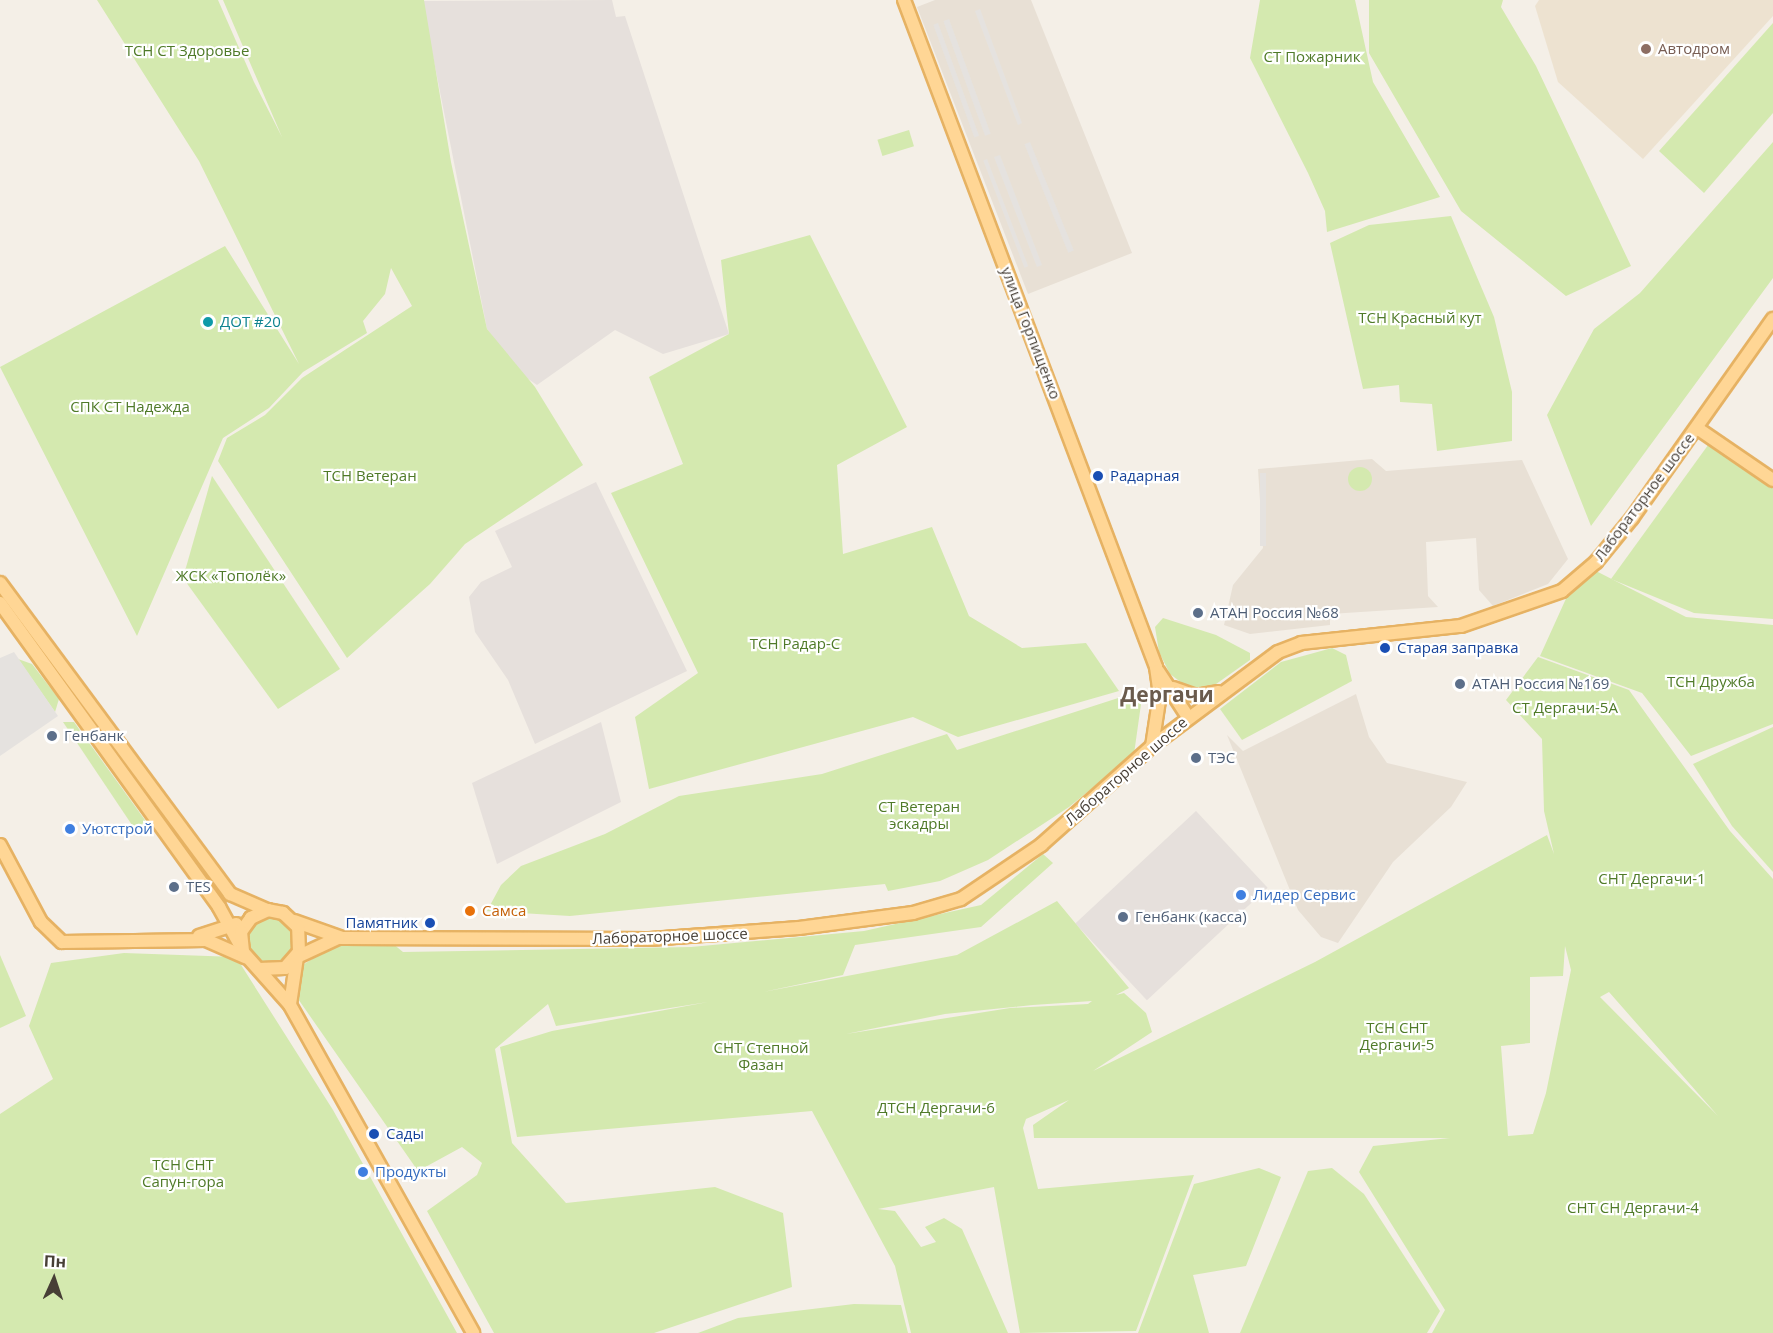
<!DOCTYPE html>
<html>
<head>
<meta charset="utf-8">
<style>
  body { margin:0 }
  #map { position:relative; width:1773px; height:1333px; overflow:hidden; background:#f4efe7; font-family:"Open Sans",sans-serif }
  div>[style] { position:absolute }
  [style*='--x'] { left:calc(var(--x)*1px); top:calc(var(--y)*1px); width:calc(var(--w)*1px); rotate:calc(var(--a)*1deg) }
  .residential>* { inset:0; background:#e8e0d5 }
  .industrial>* { inset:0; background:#e6e0dc; transform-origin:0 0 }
  .education>* { inset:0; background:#ede2d0 }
  .green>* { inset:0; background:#d4e9af; transform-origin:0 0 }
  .round { border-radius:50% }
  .parking>* { inset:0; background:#e5e2df; transform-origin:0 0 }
  .roads { filter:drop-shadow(2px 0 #e6b263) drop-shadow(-2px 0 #e6b263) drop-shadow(0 2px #e6b263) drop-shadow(0 -2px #e6b263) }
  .major>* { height:12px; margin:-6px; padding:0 6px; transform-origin:6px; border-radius:6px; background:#ffd695 }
  .dots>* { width:16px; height:16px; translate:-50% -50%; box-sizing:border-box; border:3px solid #fff; border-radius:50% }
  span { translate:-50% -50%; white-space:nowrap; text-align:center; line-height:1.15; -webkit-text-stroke:4.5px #fff; paint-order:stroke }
  .education-label { font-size:15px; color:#785e54 }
  .left { translate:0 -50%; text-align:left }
  .park-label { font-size:15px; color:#4f7a28 }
  .culture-label { font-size:15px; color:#0d838f }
  .street-label { font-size:15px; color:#473f36 }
  .transit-label { font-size:15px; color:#164399 }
  .right { translate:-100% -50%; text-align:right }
  .service-label { font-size:15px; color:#4e5e75 }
  .shop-label { font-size:15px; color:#366cbe }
  .food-label { font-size:15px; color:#c56008 }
  .district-label { font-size:21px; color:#6a5b4d; font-weight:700 }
  .north { position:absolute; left:24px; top:1249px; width:60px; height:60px; -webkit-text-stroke:4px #fff; paint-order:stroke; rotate:3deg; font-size:16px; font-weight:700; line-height:24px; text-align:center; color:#473f36 }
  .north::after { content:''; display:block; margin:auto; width:21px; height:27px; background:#473f36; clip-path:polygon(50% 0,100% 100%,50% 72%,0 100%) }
</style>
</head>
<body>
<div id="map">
  <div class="residential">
    <div style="clip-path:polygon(935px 0,1031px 0,1132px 253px,1028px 294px,917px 7px)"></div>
    <div style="clip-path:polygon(1372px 459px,1386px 471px,1522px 460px,1568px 559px,1548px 584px,1493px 606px,1479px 590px,1476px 538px,1426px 542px,1428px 596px,1438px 607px,1330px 614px,1330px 625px,1250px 634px,1224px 625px,1233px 585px,1263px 548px,1258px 469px)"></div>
    <div style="clip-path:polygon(1356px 694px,1369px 737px,1387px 763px,1467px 782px,1451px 807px,1393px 862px,1338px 943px,1321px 937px,1298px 910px,1227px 735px,1243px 751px)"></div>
  </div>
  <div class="industrial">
    <div style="clip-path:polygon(612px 0,616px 17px,625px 16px,729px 334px,663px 354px,615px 330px,537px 385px,521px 374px,487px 329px,422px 1px)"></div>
    <div style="clip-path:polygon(596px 482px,687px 671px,535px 744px,508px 680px,475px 632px,469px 597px,481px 582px,512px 567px,495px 531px)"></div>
    <div style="clip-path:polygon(601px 722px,621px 802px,497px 864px,472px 783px)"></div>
    <div style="left:1196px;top:811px;width:105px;height:165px;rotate:47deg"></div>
  </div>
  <div class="education">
    <div style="clip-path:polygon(1539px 0,1773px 0,1773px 16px,1643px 159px,1558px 82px,1535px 6px)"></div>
  </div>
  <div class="green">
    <div style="clip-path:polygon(97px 0,218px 0,254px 82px,282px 137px,223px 0,424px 0,451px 162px,487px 329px,535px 387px,583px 465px,465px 544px,430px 584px,347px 658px,218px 461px,227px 438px,265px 415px,302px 378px,412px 306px,391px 268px,385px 294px,363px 321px,367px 333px,303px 372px,269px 408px,223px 438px,137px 636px,0 367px,225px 246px,299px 364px,199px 161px)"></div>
    <div style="clip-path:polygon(1260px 0,1355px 0,1373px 82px,1440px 197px,1327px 232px,1325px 211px,1308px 173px,1250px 58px)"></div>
    <div style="clip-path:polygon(1369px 0,1503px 0,1501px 7px,1536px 66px,1631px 266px,1566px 296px,1461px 211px,1369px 53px)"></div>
    <div style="clip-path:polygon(1773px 23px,1773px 113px,1704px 193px,1659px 151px)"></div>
    <div style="left:909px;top:130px;width:17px;height:33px;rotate:73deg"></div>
    <div style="clip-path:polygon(1773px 142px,1773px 278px,1591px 526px,1547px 415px,1594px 329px,1640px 293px)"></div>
    <div style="clip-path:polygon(1451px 216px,1494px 317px,1512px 392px,1512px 441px,1437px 451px,1432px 404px,1400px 402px,1399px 385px,1363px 389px,1330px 243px,1369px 225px)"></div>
    <div style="clip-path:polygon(810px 235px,907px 427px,837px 465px,843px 554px,932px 527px,969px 616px,1022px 648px,1086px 643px,1119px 691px,958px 737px,913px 717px,649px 789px,635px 717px,698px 673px,611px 493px,683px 464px,649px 377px,729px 334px,721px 260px)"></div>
    <div style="clip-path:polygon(1711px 441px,1773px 482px,1773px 619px,1694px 613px,1611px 579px)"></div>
    <div class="round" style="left:1348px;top:467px;width:24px;height:24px"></div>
    <div style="clip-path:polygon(212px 476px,340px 669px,278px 709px,183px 578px)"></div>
    <div style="clip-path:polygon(1596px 571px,1686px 617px,1773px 625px,1773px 724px,1691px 756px,1642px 693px,1540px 656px,1569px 592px)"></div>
    <div style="clip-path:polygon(0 591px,225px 901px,224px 904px,0 598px)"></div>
    <div style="clip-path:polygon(1163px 618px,1216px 635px,1250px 653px,1250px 660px,1209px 689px,1186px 686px,1170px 674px,1159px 652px,1155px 627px)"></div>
    <div style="clip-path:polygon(1332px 648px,1346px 655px,1352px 681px,1242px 740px,1220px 709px,1281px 662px)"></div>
    <div style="clip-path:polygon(evenodd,1538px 657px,1629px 690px,1730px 831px,1773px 879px,1773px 1333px,1432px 1333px,1445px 1310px,1359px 1172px,1373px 1146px,1450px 1138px,1034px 1138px,1033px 1125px,1069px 1100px,1026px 1119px,1023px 1128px,1038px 1189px,1194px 1175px,1136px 1331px,1020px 1333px,994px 1187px,878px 1209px,895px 1211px,921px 1247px,936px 1242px,925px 1227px,944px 1218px,962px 1229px,1008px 1333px,911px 1333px,895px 1266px,812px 1111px,517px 1137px,500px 1047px,552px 1031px,708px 1002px,556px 1026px,548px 1004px,495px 1049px,512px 1143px,566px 1203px,715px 1187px,783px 1213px,792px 1287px,654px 1333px,494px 1333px,427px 1211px,477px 1175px,482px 1163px,462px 1147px,418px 1171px,296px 996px,301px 966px,340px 942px,392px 943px,403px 952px,691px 947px,864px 931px,981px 905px,1043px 854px,1053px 863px,981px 927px,855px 945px,843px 975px,763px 992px,957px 955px,1057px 901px,1129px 988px,1116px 995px,1124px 993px,1146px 1013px,1152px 1032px,1093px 1071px,1315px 962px,1547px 835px,1554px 854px,1544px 811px,1542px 739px,1506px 700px,1538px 657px,1565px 946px,1571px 970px,1546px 1093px,1533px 1134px,1508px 1136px,1501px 1046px,1530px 1043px,1530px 977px,1563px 976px,1565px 946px,1538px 657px,1609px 992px,1718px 1116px,1600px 997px,1609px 992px,1538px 657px,1092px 1001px,1088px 1004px,1010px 1008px,846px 1034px,945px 1014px,1033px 1005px,1092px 1001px)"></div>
    <div style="clip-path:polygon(18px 659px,32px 664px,59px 699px,55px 712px)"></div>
    <div style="clip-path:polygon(1143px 690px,1134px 754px,1069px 807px,988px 860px,940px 881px,888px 891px,885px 884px,570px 916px,487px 911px,501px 885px,521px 866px,605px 834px,679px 796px,822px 774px,947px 734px,957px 750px)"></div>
    <div style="clip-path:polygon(63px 722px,74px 722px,150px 827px,134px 828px)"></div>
    <div style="clip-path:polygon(1773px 727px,1773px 872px,1732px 826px,1693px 764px)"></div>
    <div class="round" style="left:247px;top:915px;width:50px;height:50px"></div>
    <div style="clip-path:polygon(124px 953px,236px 957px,333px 1110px,457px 1333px,0 1333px,0 1114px,53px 1079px,29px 1026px,51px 963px)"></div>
    <div style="clip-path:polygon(0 955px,26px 1016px,0 1028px)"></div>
    <div style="clip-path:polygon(1259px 1168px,1281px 1177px,1246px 1266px,1193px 1275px,1209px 1333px,1138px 1333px,1194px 1184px)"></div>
    <div style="clip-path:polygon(1332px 1168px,1364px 1194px,1440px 1311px,1427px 1333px,1240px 1333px,1308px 1171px)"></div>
    <div style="clip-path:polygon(854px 1304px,901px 1305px,908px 1333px,698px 1333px,738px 1318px)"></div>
  </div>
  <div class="parking">
    <div style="clip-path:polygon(980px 9px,1022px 123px,1018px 125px,975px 11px)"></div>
    <div style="left:949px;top:19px;width:122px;height:6px;rotate:70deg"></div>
    <div style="left:938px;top:23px;width:120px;height:5px;rotate:70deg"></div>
    <div style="left:1030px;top:142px;width:117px;height:6px;rotate:68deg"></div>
    <div style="clip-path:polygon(1000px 155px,1042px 265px,1037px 267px,994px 157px)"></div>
    <div style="left:987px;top:159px;width:115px;height:4px;rotate:69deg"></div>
    <div style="left:1260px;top:473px;width:6px;height:73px"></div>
    <div style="clip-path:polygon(14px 652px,58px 716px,0 756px,0 658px)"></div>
  </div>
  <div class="roads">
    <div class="major">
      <div style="--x:904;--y:0;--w:713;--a:69.3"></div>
      <div style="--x:1156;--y:667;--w:27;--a:82"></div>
      <div style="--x:1160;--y:694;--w:53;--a:98.7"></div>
      <div style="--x:1697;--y:428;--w:92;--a:34.4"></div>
      <div style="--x:0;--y:583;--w:387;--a:53.5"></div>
      <div style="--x:230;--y:894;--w:40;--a:23.4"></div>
      <div style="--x:0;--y:603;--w:375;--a:54.2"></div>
      <div style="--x:219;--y:907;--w:43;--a:61.1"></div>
      <div style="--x:1158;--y:671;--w:55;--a:56.9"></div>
      <div style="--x:1173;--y:688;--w:24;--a:19"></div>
      <div style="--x:1196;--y:696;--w:23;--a:-10"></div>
      <div style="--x:0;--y:845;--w:87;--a:62"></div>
      <div style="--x:41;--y:922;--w:29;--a:44"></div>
      <div style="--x:62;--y:942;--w:144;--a:-0.8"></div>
      <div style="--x:206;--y:940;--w:43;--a:23.6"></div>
      <div style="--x:294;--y:921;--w:51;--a:19.5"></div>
      <div style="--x:342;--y:938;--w:308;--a:0.2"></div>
      <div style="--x:650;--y:939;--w:149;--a:-4.2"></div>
      <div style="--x:799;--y:928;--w:115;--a:-7.5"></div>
      <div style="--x:913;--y:913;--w:50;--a:-16.3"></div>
      <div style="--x:961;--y:899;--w:97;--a:-34"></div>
      <div style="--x:1041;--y:845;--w:149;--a:-41.7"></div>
      <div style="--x:1152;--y:746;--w:157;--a:-36.7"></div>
      <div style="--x:1278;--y:652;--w:25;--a:-21"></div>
      <div style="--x:1301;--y:643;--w:161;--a:-6.1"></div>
      <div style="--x:1461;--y:626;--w:107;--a:-19.1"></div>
      <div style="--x:1562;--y:591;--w:45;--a:-40.5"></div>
      <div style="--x:1596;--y:562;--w:57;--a:-50.7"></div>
      <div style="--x:1632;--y:518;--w:244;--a:-54.7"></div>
      <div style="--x:199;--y:936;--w:39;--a:-18"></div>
      <div style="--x:259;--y:969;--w:26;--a:-2"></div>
      <div style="--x:285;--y:968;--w:21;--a:-49"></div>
      <div style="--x:299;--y:952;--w:25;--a:-92"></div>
      <div style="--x:298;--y:927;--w:21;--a:-137"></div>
      <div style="--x:283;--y:913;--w:15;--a:-169"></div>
      <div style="--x:268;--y:910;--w:19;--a:155"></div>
      <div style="--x:251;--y:918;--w:17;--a:126"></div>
      <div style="--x:241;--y:932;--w:20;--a:84"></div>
      <div style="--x:243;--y:952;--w:71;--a:48.4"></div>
      <div style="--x:290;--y:1005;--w:376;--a:60.8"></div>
      <div style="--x:290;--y:1004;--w:48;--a:-81.5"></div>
      <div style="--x:297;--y:957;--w:45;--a:-24.9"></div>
    </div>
  </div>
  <div class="dots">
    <div style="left:1646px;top:49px;background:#8d6e63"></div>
    <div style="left:208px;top:322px;background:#0f9aa8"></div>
    <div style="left:1098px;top:476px;background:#1a4fb4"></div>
    <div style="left:1198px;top:613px;background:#5c6f8a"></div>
    <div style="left:1385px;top:648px;background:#1a4fb4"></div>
    <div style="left:1460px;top:684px;background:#5c6f8a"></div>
    <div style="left:52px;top:736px;background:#5c6f8a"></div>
    <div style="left:1196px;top:758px;background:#5c6f8a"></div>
    <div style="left:70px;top:829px;background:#3f7fe0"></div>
    <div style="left:174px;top:887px;background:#5c6f8a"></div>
    <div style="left:1241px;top:895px;background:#3f7fe0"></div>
    <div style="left:470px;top:911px;background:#e8710a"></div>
    <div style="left:1123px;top:917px;background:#5c6f8a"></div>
    <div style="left:430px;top:923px;background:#1a4fb4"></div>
    <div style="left:374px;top:1134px;background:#1a4fb4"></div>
    <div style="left:363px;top:1172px;background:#3f7fe0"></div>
  </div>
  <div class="education-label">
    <span class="left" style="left:1658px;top:49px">Автодром</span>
  </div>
  <div class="park-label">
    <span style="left:187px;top:51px">ТСН СТ Здоровье</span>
    <span style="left:1312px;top:57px">СТ Пожарник</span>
    <span style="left:1420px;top:318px">ТСН Красный кут</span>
    <span style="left:130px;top:407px">СПК СТ Надежда</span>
    <span style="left:370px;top:476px">ТСН Ветеран</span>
    <span style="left:231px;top:576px">ЖСК «Тополёк»</span>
    <span style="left:795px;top:644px">ТСН Радар-С</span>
    <span style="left:1711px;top:682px">ТСН Дружба</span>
    <span style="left:1565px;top:708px">СТ Дергачи-5А</span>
    <span style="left:919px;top:815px">СТ Ветеран<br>эскадры</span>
    <span style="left:1652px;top:879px">СНТ Дергачи-1</span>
    <span style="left:1397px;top:1036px">ТСН СНТ<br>Дергачи-5</span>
    <span style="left:761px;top:1056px">СНТ Степной<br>Фазан</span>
    <span style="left:936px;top:1108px">ДТСН Дергачи-6</span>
    <span style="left:183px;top:1173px">ТСН СНТ<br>Сапун-гора</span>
    <span style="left:1633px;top:1208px">СНТ СН Дергачи-4</span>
  </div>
  <div class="culture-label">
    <span class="left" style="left:220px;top:322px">ДОТ #20</span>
  </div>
  <div class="street-label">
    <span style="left:1031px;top:333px;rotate:69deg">улица Горпищенко</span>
    <span style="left:1644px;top:497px;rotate:-53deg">Лабораторное шоссе</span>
    <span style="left:1126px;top:771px;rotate:-41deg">Лабораторное шоссе</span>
    <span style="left:670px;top:936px;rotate:-2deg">Лабораторное шоссе</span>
  </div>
  <div class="transit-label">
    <span class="left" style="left:1110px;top:476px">Радарная</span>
    <span class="left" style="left:1397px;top:648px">Старая заправка</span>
    <span class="right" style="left:418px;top:923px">Памятник</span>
    <span class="left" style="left:386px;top:1134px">Сады</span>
  </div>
  <div class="service-label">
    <span class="left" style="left:1210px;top:613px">АТАН Россия №68</span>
    <span class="left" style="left:1472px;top:684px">АТАН Россия №169</span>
    <span class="left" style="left:64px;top:736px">Генбанк</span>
    <span class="left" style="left:1208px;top:758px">ТЭС</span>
    <span class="left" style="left:186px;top:887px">TES</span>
    <span class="left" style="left:1135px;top:917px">Генбанк (касса)</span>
  </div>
  <div class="shop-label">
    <span class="left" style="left:82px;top:829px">Уютстрой</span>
    <span class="left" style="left:1253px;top:895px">Лидер Сервис</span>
    <span class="left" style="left:375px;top:1172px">Продукты</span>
  </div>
  <div class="food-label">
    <span class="left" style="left:482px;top:911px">Самса</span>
  </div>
  <div class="district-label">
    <span style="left:1167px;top:694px">Дергачи</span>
  </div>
  <div class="north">Пн</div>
</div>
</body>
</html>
